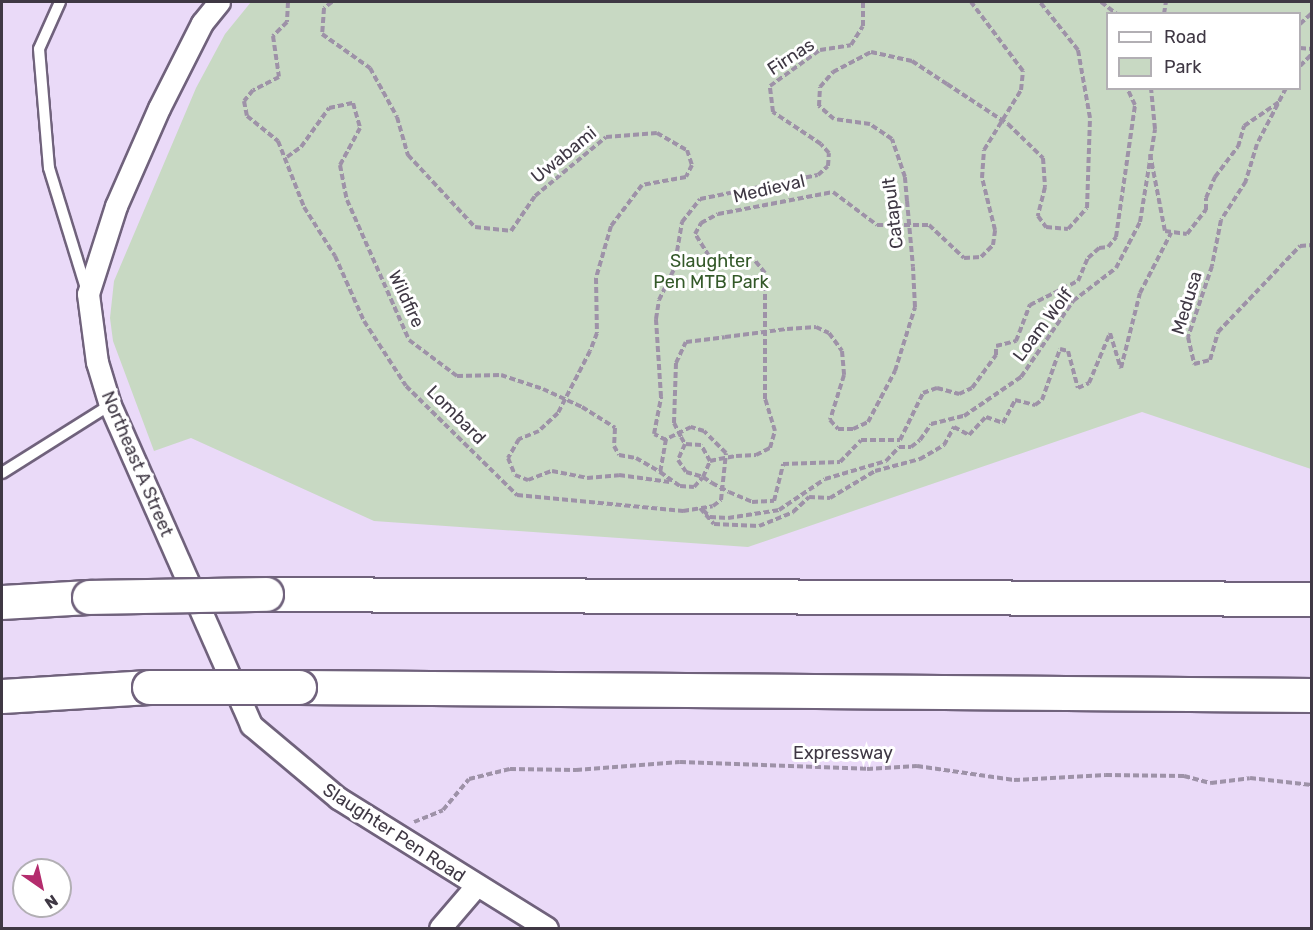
<!DOCTYPE html>
<html>
<head>
<meta charset="utf-8">
<style>
  body { margin:0 }
  #map { position:relative; width:1313px; height:930px; overflow:hidden; background:#eadaf8; font-family:Rubik,sans-serif }
  div>[style] { position:absolute }
  [style*='--x'] { left:calc(var(--x)*1px); top:calc(var(--y)*1px); width:calc(var(--w)*1px); rotate:calc(var(--a)*1deg) }
  .green>* { inset:0; background:#c8d9c3 }
  .path>* { height:4px; margin-top:-2px; transform-origin:0; background:repeating-linear-gradient(90deg,#9e92a8 0 6px,transparent 0 9px) }
  .roads { filter:drop-shadow(2px 0 #70627c) drop-shadow(-2px 0 #70627c) drop-shadow(0 2px #70627c) drop-shadow(0 -2px #70627c) }
  .service>* { height:10px; margin:-5px; padding:0 5px; transform-origin:5px; border-radius:5px; background:#fff }
  .minor>* { height:21px; margin:-10.5px; padding:0 10.5px; transform-origin:10.5px; border-radius:10.5px; background:#fff }
  .motorway>* { height:33px; margin:-16.5px; padding:0 16.5px; transform-origin:16.5px; border-radius:16.5px; background:#fff }
  .path-bridge>* { height:4px; margin-top:-2px; transform-origin:0; background:repeating-linear-gradient(90deg,#9e92a8 0 6px,transparent 0 9px) }
  .bridges { filter:drop-shadow(2px 0 #70627c) drop-shadow(-2px 0 #70627c) drop-shadow(0 2px #70627c) drop-shadow(0 -2px #70627c) }
  .motorway-bridge>* { height:33px; margin:-16.5px; padding:0 16.5px; transform-origin:16.5px; border-radius:16.5px; background:#fff }
  span { translate:-50% -50%; white-space:nowrap; text-align:center; line-height:1.15; -webkit-text-stroke:6px #fff; paint-order:stroke }
  .street-label { font-size:18px; color:#3f3844 }
  .park-label { font-size:18px; color:#345929 }
  .frame { position:absolute; inset:0; border:3px solid #3f3844; pointer-events:none }
  .legend { position:absolute; left:1106px; top:12px; width:195px; height:78px; box-sizing:border-box; background:#fff; border:2px solid #b2afb4; margin:0; padding:8px 10px; list-style:none; font-size:18px; color:#3f3844 }
  .legend li { display:flex; align-items:center; gap:12px; height:30px }
  .legend b { width:30px; border:2px solid #b2afb4 }
  .north { position:absolute; left:12px; top:858px; width:60px; height:60px; box-sizing:border-box; background:#fff; border:2px solid #b2afb4; border-radius:50%; rotate:146deg; font-size:16px; font-weight:700; line-height:24px; text-align:center; color:#3f3844 }
  .north::after { content:''; display:block; margin:auto; width:21px; height:27px; background:#b42c6d; clip-path:polygon(50% 0,100% 100%,50% 72%,0 100%) }
</style>
</head>
<body>
<div id="map">
  <div class="green">
    <div style="clip-path:polygon(evenodd,251px 2px,1311px 2px,1311px 469px,1142px 412px,748px 547px,374px 521px,191px 438px,154px 451px,113px 341px,110px 318px,114px 281px,196px 88px,225px 34px,251px 2px,1108px 14px,1300px 14px,1300px 88px,1108px 88px,1108px 14px)"></div>
  </div>
  <div class="path">
    <div style="--x:288;--y:2;--w:20;--a:93"></div>
    <div style="--x:287;--y:22;--w:20;--a:135"></div>
    <div style="--x:273;--y:36;--w:41;--a:81.7"></div>
    <div style="--x:279;--y:77;--w:29;--a:153"></div>
    <div style="--x:253;--y:90;--w:14;--a:129"></div>
    <div style="--x:244;--y:101;--w:15;--a:79"></div>
    <div style="--x:247;--y:116;--w:40;--a:39"></div>
    <div style="--x:278;--y:141;--w:71;--a:68.5"></div>
    <div style="--x:304;--y:207;--w:58;--a:57.7"></div>
    <div style="--x:335;--y:256;--w:71;--a:66"></div>
    <div style="--x:364;--y:321;--w:77;--a:57.1"></div>
    <div style="--x:406;--y:386;--w:156;--a:44.5"></div>
    <div style="--x:517;--y:495;--w:167;--a:5.5"></div>
    <div style="--x:683;--y:511;--w:30;--a:-9"></div>
    <div style="--x:713;--y:506;--w:10;--a:-37"></div>
    <div style="--x:721;--y:500;--w:47;--a:-83.9"></div>
    <div style="--x:726;--y:453;--w:31;--a:-135"></div>
    <div style="--x:704;--y:431;--w:14;--a:-163"></div>
    <div style="--x:691;--y:427;--w:28;--a:154"></div>
    <div style="--x:666;--y:439;--w:34;--a:100"></div>
    <div style="--x:660;--y:472;--w:24;--a:35"></div>
    <div style="--x:680;--y:486;--w:14;--a:4"></div>
    <div style="--x:694;--y:487;--w:13;--a:-48"></div>
    <div style="--x:703;--y:477;--w:17;--a:-66"></div>
    <div style="--x:710;--y:461;--w:18;--a:-119"></div>
    <div style="--x:701;--y:445;--w:16;--a:-176"></div>
    <div style="--x:685;--y:444;--w:17;--a:114"></div>
    <div style="--x:678;--y:460;--w:14;--a:56"></div>
    <div style="--x:686;--y:472;--w:18;--a:16"></div>
    <div style="--x:703;--y:477;--w:11;--a:34"></div>
    <div style="--x:332;--y:2;--w:10;--a:143"></div>
    <div style="--x:324;--y:8;--w:26;--a:94"></div>
    <div style="--x:322;--y:34;--w:59;--a:35.3"></div>
    <div style="--x:370;--y:68;--w:56;--a:61.1"></div>
    <div style="--x:397;--y:117;--w:40;--a:74"></div>
    <div style="--x:408;--y:155;--w:98;--a:47.1"></div>
    <div style="--x:475;--y:227;--w:36;--a:6"></div>
    <div style="--x:511;--y:231;--w:42;--a:-55.6"></div>
    <div style="--x:535;--y:196;--w:92;--a:-39.7"></div>
    <div style="--x:606;--y:137;--w:51;--a:-4.5"></div>
    <div style="--x:657;--y:133;--w:34;--a:30"></div>
    <div style="--x:687;--y:150;--w:16;--a:72"></div>
    <div style="--x:692;--y:165;--w:13;--a:117"></div>
    <div style="--x:686;--y:177;--w:45;--a:169.7"></div>
    <div style="--x:642;--y:185;--w:51;--a:127.1"></div>
    <div style="--x:611;--y:226;--w:54;--a:106.1"></div>
    <div style="--x:596;--y:278;--w:55;--a:89"></div>
    <div style="--x:597;--y:333;--w:19;--a:111"></div>
    <div style="--x:590;--y:351;--w:70;--a:117.3"></div>
    <div style="--x:558;--y:413;--w:26;--a:137"></div>
    <div style="--x:539;--y:431;--w:22;--a:158"></div>
    <div style="--x:519;--y:439;--w:22;--a:120"></div>
    <div style="--x:508;--y:458;--w:18;--a:68"></div>
    <div style="--x:515;--y:475;--w:14;--a:21"></div>
    <div style="--x:528;--y:480;--w:26;--a:-21"></div>
    <div style="--x:552;--y:471;--w:36;--a:11"></div>
    <div style="--x:587;--y:478;--w:32;--a:-5"></div>
    <div style="--x:619;--y:475;--w:51;--a:7.8"></div>
    <div style="--x:1101;--y:2;--w:20;--a:37"></div>
    <div style="--x:1164;--y:14;--w:12;--a:-81"></div>
    <div style="--x:1300;--y:24;--w:16;--a:-43"></div>
    <div style="--x:1300;--y:48;--w:12;--a:5"></div>
    <div style="--x:1300;--y:66;--w:17;--a:-45"></div>
    <div style="--x:1286;--y:88;--w:63;--a:117.4"></div>
    <div style="--x:1257;--y:144;--w:39;--a:107"></div>
    <div style="--x:1246;--y:181;--w:46;--a:122.7"></div>
    <div style="--x:1221;--y:220;--w:47;--a:101.1"></div>
    <div style="--x:1212;--y:266;--w:75;--a:108.7"></div>
    <div style="--x:1188;--y:337;--w:28;--a:77"></div>
    <div style="--x:1194;--y:364;--w:16;--a:-14"></div>
    <div style="--x:1210;--y:360;--w:29;--a:-74"></div>
    <div style="--x:1218;--y:332;--w:119;--a:-46.4"></div>
    <div style="--x:1300;--y:246;--w:12;--a:-5"></div>
    <div style="--x:1008;--y:124;--w:49;--a:44.2"></div>
    <div style="--x:1043;--y:158;--w:29;--a:86"></div>
    <div style="--x:1045;--y:187;--w:30;--a:104"></div>
    <div style="--x:1038;--y:216;--w:14;--a:54"></div>
    <div style="--x:1046;--y:227;--w:22;--a:5"></div>
    <div style="--x:1068;--y:229;--w:28;--a:-48"></div>
    <div style="--x:1087;--y:208;--w:90;--a:-88.1"></div>
    <div style="--x:1090;--y:118;--w:69;--a:-100"></div>
    <div style="--x:1078;--y:50;--w:61;--a:-128.4"></div>
    <div style="--x:1150;--y:154;--w:78;--a:79"></div>
    <div style="--x:1165;--y:231;--w:22;--a:8"></div>
    <div style="--x:1187;--y:234;--w:31;--a:-52"></div>
    <div style="--x:1206;--y:210;--w:12;--a:-90"></div>
    <div style="--x:1206;--y:198;--w:23;--a:-67"></div>
    <div style="--x:1215;--y:177;--w:38;--a:-53"></div>
    <div style="--x:1238;--y:147;--w:22;--a:-74"></div>
    <div style="--x:1244;--y:126;--w:42;--a:-34.4"></div>
    <div style="--x:287;--y:157;--w:17;--a:-36"></div>
    <div style="--x:301;--y:147;--w:48;--a:-54.3"></div>
    <div style="--x:329;--y:108;--w:25;--a:-12"></div>
    <div style="--x:353;--y:103;--w:26;--a:74"></div>
    <div style="--x:360;--y:128;--w:42;--a:118.4"></div>
    <div style="--x:340;--y:165;--w:36;--a:79"></div>
    <div style="--x:347;--y:200;--w:153;--a:66.1"></div>
    <div style="--x:409;--y:340;--w:60;--a:36.9"></div>
    <div style="--x:457;--y:376;--w:44;--a:-1.3"></div>
    <div style="--x:501;--y:375;--w:44;--a:18.4"></div>
    <div style="--x:907;--y:201;--w:24;--a:-95"></div>
    <div style="--x:905;--y:177;--w:40;--a:-108.9"></div>
    <div style="--x:892;--y:139;--w:27;--a:-146"></div>
    <div style="--x:870;--y:124;--w:36;--a:-172"></div>
    <div style="--x:834;--y:119;--w:20;--a:-139"></div>
    <div style="--x:819;--y:106;--w:19;--a:-87"></div>
    <div style="--x:820;--y:87;--w:20;--a:-49"></div>
    <div style="--x:833;--y:72;--w:43;--a:-27.8"></div>
    <div style="--x:871;--y:52;--w:42;--a:12.4"></div>
    <div style="--x:912;--y:61;--w:42;--a:33.3"></div>
    <div style="--x:787;--y:329;--w:29;--a:-4"></div>
    <div style="--x:816;--y:327;--w:14;--a:25"></div>
    <div style="--x:829;--y:333;--w:22;--a:54"></div>
    <div style="--x:842;--y:351;--w:24;--a:85"></div>
    <div style="--x:844;--y:375;--w:47;--a:107.3"></div>
    <div style="--x:830;--y:420;--w:12;--a:48"></div>
    <div style="--x:838;--y:429;--w:15;--a:0"></div>
    <div style="--x:853;--y:429;--w:17;--a:-25"></div>
    <div style="--x:868;--y:422;--w:58;--a:-62.1"></div>
    <div style="--x:895;--y:371;--w:67;--a:-72.6"></div>
    <div style="--x:915;--y:307;--w:40;--a:-92.9"></div>
    <div style="--x:582;--y:407;--w:39;--a:32"></div>
    <div style="--x:615;--y:428;--w:18;--a:93"></div>
    <div style="--x:614;--y:446;--w:10;--a:61"></div>
    <div style="--x:619;--y:455;--w:17;--a:10"></div>
    <div style="--x:636;--y:458;--w:28;--a:30"></div>
    <div style="--x:674;--y:423;--w:60;--a:-88.1"></div>
    <div style="--x:676;--y:363;--w:23;--a:-65"></div>
    <div style="--x:686;--y:342;--w:39;--a:-7"></div>
    <div style="--x:681;--y:437;--w:8;--a:60"></div>
    <div style="--x:666;--y:440;--w:13;--a:-153"></div>
    <div style="--x:654;--y:434;--w:38;--a:-79"></div>
    <div style="--x:661;--y:397;--w:78;--a:-93.7"></div>
    <div style="--x:656;--y:319;--w:19;--a:-81"></div>
    <div style="--x:659;--y:300;--w:34;--a:-64"></div>
    <div style="--x:674;--y:269;--w:48;--a:-80.3"></div>
    <div style="--x:682;--y:222;--w:29;--a:-52"></div>
    <div style="--x:700;--y:199;--w:120;--a:-11.5"></div>
    <div style="--x:818;--y:175;--w:13;--a:-42"></div>
    <div style="--x:828;--y:166;--w:13;--a:-86"></div>
    <div style="--x:829;--y:153;--w:12;--a:-132"></div>
    <div style="--x:821;--y:144;--w:58;--a:-146.3"></div>
    <div style="--x:773;--y:112;--w:26;--a:-97"></div>
    <div style="--x:770;--y:86;--w:62;--a:-35.8"></div>
    <div style="--x:820;--y:50;--w:31;--a:-9"></div>
    <div style="--x:851;--y:45;--w:22;--a:-58"></div>
    <div style="--x:863;--y:26;--w:24;--a:-90"></div>
    <div style="--x:736;--y:456;--w:20;--a:-3"></div>
    <div style="--x:756;--y:455;--w:16;--a:-27"></div>
    <div style="--x:770;--y:448;--w:18;--a:-74"></div>
    <div style="--x:775;--y:431;--w:34;--a:-107"></div>
    <div style="--x:765;--y:399;--w:126;--a:-90"></div>
    <div style="--x:765;--y:273;--w:21;--a:-129"></div>
    <div style="--x:752;--y:257;--w:43;--a:-178.7"></div>
    <div style="--x:709;--y:256;--w:26;--a:-122"></div>
    <div style="--x:695;--y:234;--w:13;--a:-61"></div>
    <div style="--x:701;--y:223;--w:19;--a:-28"></div>
    <div style="--x:718;--y:214;--w:117;--a:-10.8"></div>
    <div style="--x:833;--y:192;--w:55;--a:36.9"></div>
    <div style="--x:877;--y:225;--w:52;--a:0"></div>
    <div style="--x:929;--y:225;--w:48;--a:43.3"></div>
    <div style="--x:964;--y:258;--w:17;--a:-3"></div>
    <div style="--x:981;--y:257;--w:17;--a:-45"></div>
    <div style="--x:993;--y:245;--w:15;--a:-82"></div>
    <div style="--x:995;--y:230;--w:54;--a:-104"></div>
    <div style="--x:982;--y:178;--w:28;--a:-86"></div>
    <div style="--x:984;--y:150;--w:70;--a:-58.3"></div>
    <div style="--x:1021;--y:90;--w:19;--a:-84"></div>
    <div style="--x:1023;--y:71;--w:86;--a:-127"></div>
    <div style="--x:710;--y:461;--w:9;--a:-13"></div>
    <div style="--x:729;--y:492;--w:25;--a:23"></div>
    <div style="--x:752;--y:502;--w:22;--a:-3"></div>
    <div style="--x:774;--y:501;--w:38;--a:-76"></div>
    <div style="--x:783;--y:464;--w:57;--a:-2"></div>
    <div style="--x:840;--y:462;--w:30;--a:-46"></div>
    <div style="--x:861;--y:440;--w:39;--a:0"></div>
    <div style="--x:900;--y:440;--w:52;--a:-63.9"></div>
    <div style="--x:923;--y:393;--w:15;--a:-20"></div>
    <div style="--x:937;--y:388;--w:23;--a:15"></div>
    <div style="--x:959;--y:394;--w:14;--a:-25"></div>
    <div style="--x:972;--y:388;--w:41;--a:-54"></div>
    <div style="--x:996;--y:355;--w:9;--a:-90"></div>
    <div style="--x:996;--y:346;--w:21;--a:-14"></div>
    <div style="--x:1016;--y:341;--w:39;--a:-69"></div>
    <div style="--x:1030;--y:305;--w:54;--a:-26.6"></div>
    <div style="--x:1078;--y:281;--w:25;--a:-67"></div>
    <div style="--x:1088;--y:258;--w:15;--a:-42"></div>
    <div style="--x:1099;--y:248;--w:9;--a:-6"></div>
    <div style="--x:1108;--y:247;--w:13;--a:-51"></div>
    <div style="--x:1116;--y:237;--w:133;--a:-81.8"></div>
    <div style="--x:1135;--y:105;--w:19;--a:-115"></div>
    <div style="--x:700;--y:508;--w:21;--a:49"></div>
    <div style="--x:714;--y:524;--w:45;--a:2.5"></div>
    <div style="--x:759;--y:526;--w:37;--a:-22"></div>
    <div style="--x:793;--y:512;--w:22;--a:-43"></div>
    <div style="--x:809;--y:497;--w:21;--a:3"></div>
    <div style="--x:830;--y:498;--w:52;--a:-31"></div>
    <div style="--x:875;--y:471;--w:47;--a:-14.9"></div>
    <div style="--x:920;--y:459;--w:28;--a:-30"></div>
    <div style="--x:944;--y:445;--w:21;--a:-61"></div>
    <div style="--x:954;--y:427;--w:17;--a:28"></div>
    <div style="--x:969;--y:435;--w:25;--a:-47"></div>
    <div style="--x:986;--y:417;--w:18;--a:19"></div>
    <div style="--x:1003;--y:423;--w:26;--a:-62"></div>
    <div style="--x:1015;--y:400;--w:21;--a:14"></div>
    <div style="--x:1035;--y:405;--w:9;--a:-36"></div>
    <div style="--x:1042;--y:400;--w:54;--a:-70.6"></div>
    <div style="--x:1060;--y:349;--w:8;--a:14"></div>
    <div style="--x:1068;--y:351;--w:38;--a:75"></div>
    <div style="--x:1078;--y:388;--w:12;--a:-24"></div>
    <div style="--x:1089;--y:383;--w:54;--a:-67.2"></div>
    <div style="--x:1110;--y:333;--w:37;--a:73"></div>
    <div style="--x:1121;--y:368;--w:77;--a:-75.8"></div>
    <div style="--x:1140;--y:293;--w:68;--a:-62.7"></div>
    <div style="--x:703;--y:510;--w:10;--a:45"></div>
    <div style="--x:710;--y:517;--w:18;--a:3"></div>
    <div style="--x:728;--y:518;--w:52;--a:-8.9"></div>
    <div style="--x:779;--y:510;--w:55;--a:-34"></div>
    <div style="--x:825;--y:479;--w:64;--a:-16.4"></div>
    <div style="--x:886;--y:461;--w:19;--a:-47"></div>
    <div style="--x:899;--y:447;--w:12;--a:0"></div>
    <div style="--x:911;--y:447;--w:11;--a:-38"></div>
    <div style="--x:920;--y:440;--w:19;--a:-55"></div>
    <div style="--x:931;--y:424;--w:34;--a:-14"></div>
    <div style="--x:964;--y:416;--w:69;--a:-34.4"></div>
    <div style="--x:1021;--y:377;--w:92;--a:-55.6"></div>
    <div style="--x:1073;--y:301;--w:54;--a:-37.5"></div>
    <div style="--x:1116;--y:268;--w:52;--a:-62.4"></div>
    <div style="--x:1140;--y:222;--w:94;--a:-80.8"></div>
    <div style="--x:1155;--y:129;--w:41;--a:-95.6"></div>
    <div style="--x:414;--y:822;--w:31;--a:-22"></div>
    <div style="--x:443;--y:810;--w:40;--a:-50"></div>
    <div style="--x:469;--y:779;--w:42;--a:-13.7"></div>
    <div style="--x:510;--y:769;--w:66;--a:0.9"></div>
    <div style="--x:576;--y:770;--w:104;--a:-4.4"></div>
    <div style="--x:680;--y:762;--w:187;--a:2.1"></div>
    <div style="--x:867;--y:769;--w:50;--a:-3.4"></div>
    <div style="--x:917;--y:766;--w:98;--a:8.2"></div>
    <div style="--x:1014;--y:780;--w:92;--a:-3.1"></div>
    <div style="--x:1106;--y:775;--w:78;--a:0.7"></div>
    <div style="--x:1184;--y:776;--w:28;--a:15"></div>
    <div style="--x:1211;--y:783;--w:39;--a:-7"></div>
    <div style="--x:1250;--y:778;--w:62;--a:6.4"></div>
  </div>
  <div class="roads">
    <div class="service">
      <div style="--x:60;--y:2;--w:51;--a:114.1"></div>
      <div style="--x:39;--y:49;--w:119;--a:85.2"></div>
      <div style="--x:49;--y:168;--w:126;--a:72.9"></div>
      <div style="--x:2;--y:473;--w:128;--a:-32.2"></div>
    </div>
    <div class="minor">
      <div style="--x:219;--y:2;--w:27;--a:129"></div>
      <div style="--x:202;--y:23;--w:95;--a:116.8"></div>
      <div style="--x:159;--y:108;--w:107;--a:113.7"></div>
      <div style="--x:116;--y:206;--w:92;--a:107.7"></div>
      <div style="--x:88;--y:294;--w:69;--a:82.5"></div>
      <div style="--x:97;--y:362;--w:45;--a:73.2"></div>
      <div style="--x:110;--y:405;--w:350;--a:66.2"></div>
      <div style="--x:251;--y:725;--w:114;--a:40"></div>
      <div style="--x:338;--y:798;--w:246;--a:31.9"></div>
      <div style="--x:440;--y:928;--w:55;--a:-49.4"></div>
    </div>
    <div class="motorway">
      <div style="--x:266;--y:594;--w:1046;--a:0.27"></div>
      <div style="--x:2;--y:602;--w:87;--a:-3.3"></div>
      <div style="--x:299;--y:687;--w:1013;--a:0.45"></div>
      <div style="--x:2;--y:696;--w:147;--a:-3.5"></div>
    </div>
  </div>
  <div class="path-bridge">
    <div style="--x:947;--y:84;--w:73;--a:33.3"></div>
    <div style="--x:907;--y:201;--w:66;--a:84.8"></div>
    <div style="--x:725;--y:337;--w:63;--a:-7.4"></div>
    <div style="--x:543;--y:389;--w:43;--a:24.8"></div>
    <div style="--x:674;--y:423;--w:16;--a:63"></div>
    <div style="--x:719;--y:459;--w:17;--a:-10"></div>
    <div style="--x:712;--y:483;--w:19;--a:28"></div>
  </div>
  <div class="bridges">
    <div class="motorway-bridge">
      <div style="--x:89;--y:597;--w:177;--a:-1"></div>
      <div style="--x:149;--y:687;--w:150;--a:0"></div>
    </div>
  </div>
  <div class="street-label">
    <span style="left:791px;top:57px;rotate:-33deg">Firnas</span>
    <span style="left:564px;top:155px;rotate:-39deg">Uwabami</span>
    <span style="left:769px;top:189px;rotate:-13deg">Medieval</span>
    <span style="left:893px;top:213px;rotate:-97deg">Catapult</span>
    <span style="left:406px;top:299px;rotate:65deg">Wildfire</span>
    <span style="left:1187px;top:303px;rotate:-73deg">Medusa</span>
    <span style="left:1043px;top:325px;rotate:-53deg">Loam Wolf</span>
    <span style="left:456px;top:415px;rotate:45deg">Lombard</span>
    <span style="left:137px;top:464px;rotate:67deg">Northeast A Street</span>
    <span style="left:843px;top:753px">Expressway</span>
    <span style="left:394px;top:833px;rotate:33deg">Slaughter Pen Road</span>
  </div>
  <div class="park-label">
    <span style="left:711px;top:272px">Slaughter<br>Pen MTB Park</span>
  </div>
  <div class="frame"></div>
  <ul class="legend">
  <li><b style="height:8px;background:#fff"></b>Road</li>
  <li><b style="height:16px;background:#c8d9c3"></b>Park</li>
  </ul>
  <div class="north">N</div>
</div>
</body>
</html>
